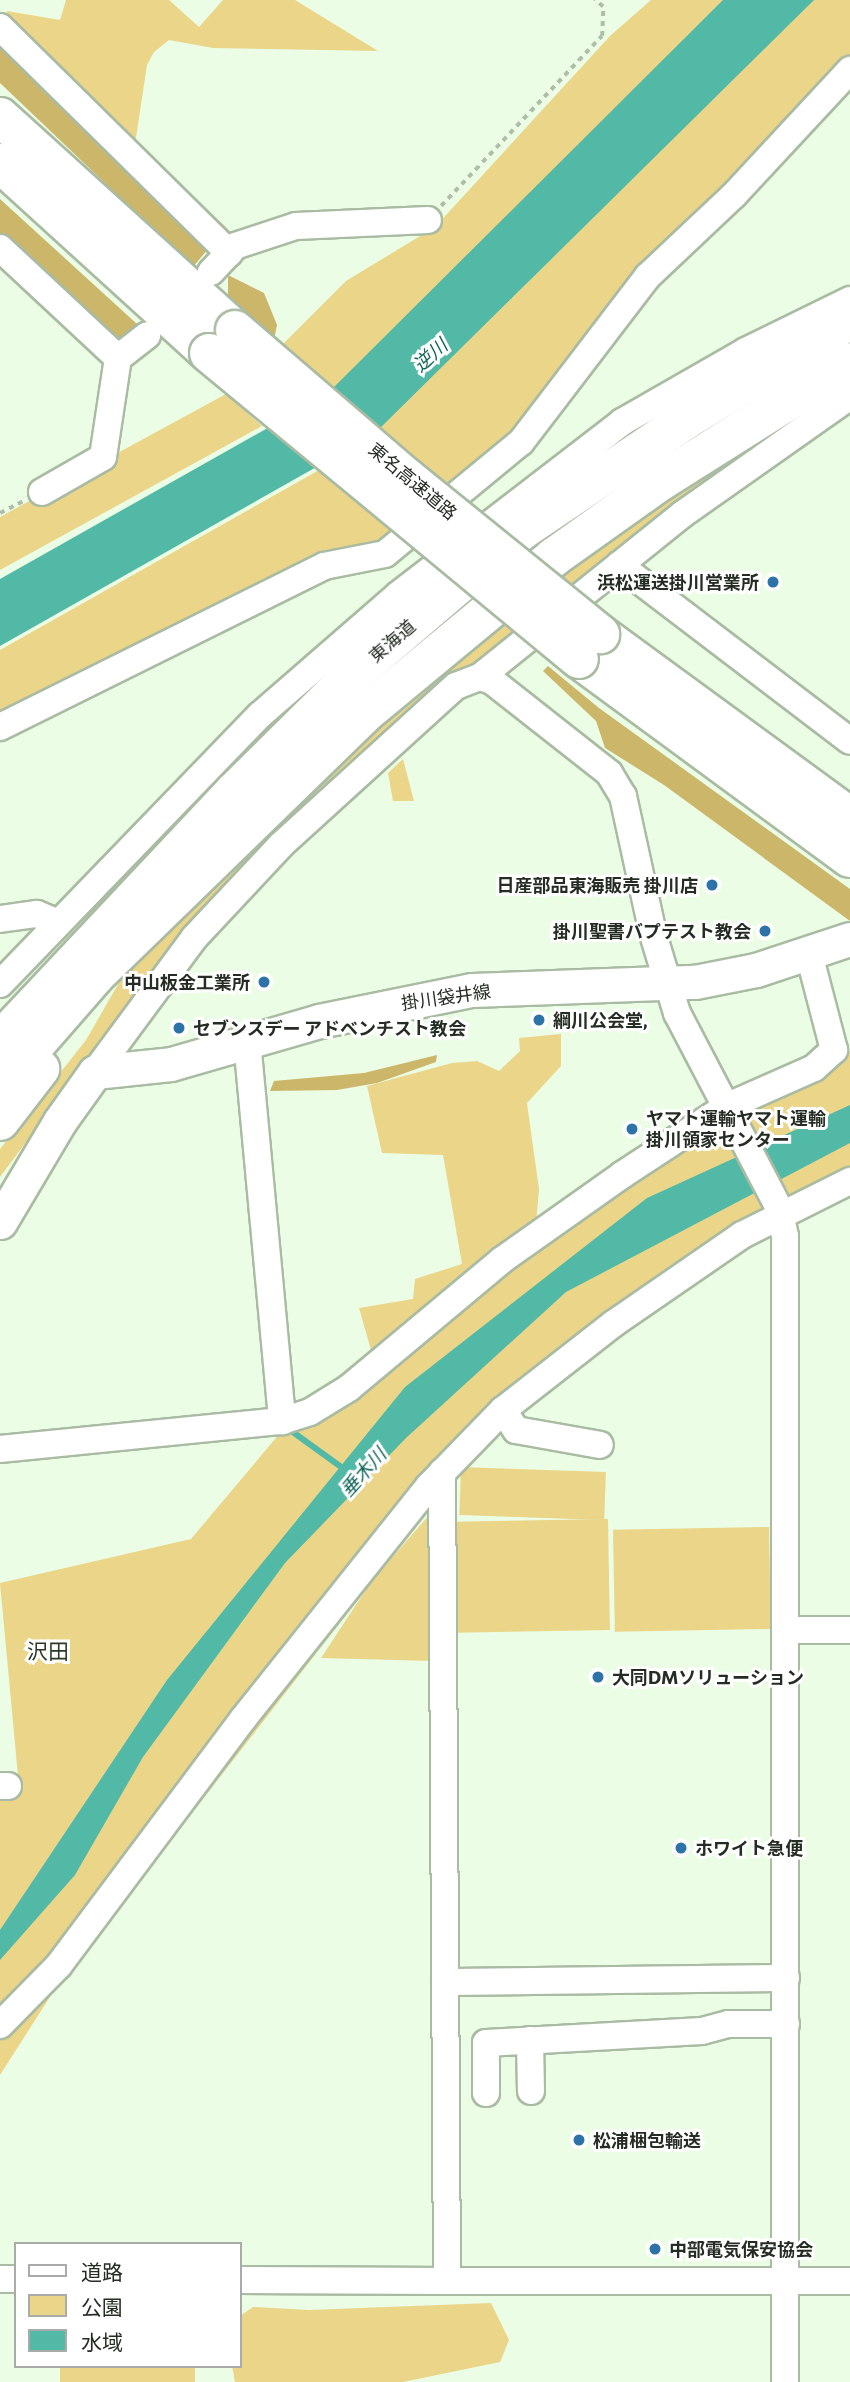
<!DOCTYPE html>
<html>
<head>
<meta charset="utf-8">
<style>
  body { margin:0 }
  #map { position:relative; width:850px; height:2382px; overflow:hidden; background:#ebfde4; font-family:Commissioner,"Noto Sans JP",sans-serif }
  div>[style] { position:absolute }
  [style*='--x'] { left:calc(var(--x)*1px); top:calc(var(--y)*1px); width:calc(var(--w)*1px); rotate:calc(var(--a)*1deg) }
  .green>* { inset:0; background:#ebd589; transform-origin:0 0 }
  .forest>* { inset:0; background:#ccb66a }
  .water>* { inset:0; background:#53b9a7 }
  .stream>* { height:6px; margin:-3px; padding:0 3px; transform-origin:3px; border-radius:3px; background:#53b9a7 }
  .path>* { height:3.5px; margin-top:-1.75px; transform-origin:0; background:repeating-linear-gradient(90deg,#afbda9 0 5px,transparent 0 10px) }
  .roads { filter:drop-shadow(2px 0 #aabba3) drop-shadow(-2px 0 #aabba3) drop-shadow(0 2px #aabba3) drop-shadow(0 -2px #aabba3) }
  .minor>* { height:26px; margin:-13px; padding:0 13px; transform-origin:13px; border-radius:13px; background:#fff }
  .major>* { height:33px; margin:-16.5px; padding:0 16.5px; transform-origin:16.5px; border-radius:16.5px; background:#fff }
  .highway>* { height:38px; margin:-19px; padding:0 19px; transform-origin:19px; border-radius:19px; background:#fff }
  .bridges { filter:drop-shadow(2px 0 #aabba3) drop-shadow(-2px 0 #aabba3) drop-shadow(0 2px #aabba3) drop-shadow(0 -2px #aabba3) }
  .highway-bridge>* { height:38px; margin:-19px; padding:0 19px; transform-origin:19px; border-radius:19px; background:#fff }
  .dots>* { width:19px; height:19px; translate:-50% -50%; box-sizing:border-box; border:4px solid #fff; border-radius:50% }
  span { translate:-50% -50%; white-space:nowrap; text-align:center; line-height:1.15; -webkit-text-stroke:6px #fff; paint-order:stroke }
  .street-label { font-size:18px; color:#252c23 }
  .poi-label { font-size:18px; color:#252c23; font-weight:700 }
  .right { translate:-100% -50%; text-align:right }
  .left { translate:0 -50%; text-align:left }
  .water-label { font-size:19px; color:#13665a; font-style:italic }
  .quarter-label { font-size:21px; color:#2c3a26 }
  .legend { position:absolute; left:14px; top:2242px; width:228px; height:126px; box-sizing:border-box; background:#fff; border:2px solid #a8aba7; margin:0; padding:9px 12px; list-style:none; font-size:21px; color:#252c23 }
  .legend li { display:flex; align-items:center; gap:14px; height:35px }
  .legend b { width:35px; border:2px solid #a8aba7 }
</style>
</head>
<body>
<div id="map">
  <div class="green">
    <div style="clip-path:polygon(66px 0,169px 0,199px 27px,223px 0,295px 0,378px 51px,213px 48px,169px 40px,154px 52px,147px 65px,135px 144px,228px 229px,208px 249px,0 46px,7px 11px,60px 20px)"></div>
    <div style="clip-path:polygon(651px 0,850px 0,850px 56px,740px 175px,520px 443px,379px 549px,0 726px,0 650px,383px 434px,281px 346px,346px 281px,435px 227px,610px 36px)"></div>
    <div style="clip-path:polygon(850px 388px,622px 553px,141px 989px,0 1177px,0 1149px,86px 1040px,132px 960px,345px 747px,663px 492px)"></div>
    <div style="clip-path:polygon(226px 394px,262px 426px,0 570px,0 517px)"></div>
    <div style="clip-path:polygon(403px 759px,414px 801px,393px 801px,388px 773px)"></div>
    <div style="clip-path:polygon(561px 1034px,561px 1066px,527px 1103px,539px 1189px,535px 1236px,640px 1166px,850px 1051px,850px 1184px,677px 1280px,503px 1410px,381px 1570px,431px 1513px,433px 1661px,321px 1658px,367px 1588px,55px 1989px,0 2075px,0 1800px,18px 1776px,0 1583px,191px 1539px,307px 1401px,371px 1350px,359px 1308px,413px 1299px,415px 1279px,462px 1264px,443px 1155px,382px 1153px,367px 1086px,452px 1063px,477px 1061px,499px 1071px,520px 1051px,519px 1038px)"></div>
    <div style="left:461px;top:1467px;width:145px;height:48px;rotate:2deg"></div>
    <div style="left:608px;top:1519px;width:111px;height:154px;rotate:89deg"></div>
    <div style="left:769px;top:1527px;width:102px;height:156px;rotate:89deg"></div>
    <div style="clip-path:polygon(491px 2303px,509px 2340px,500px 2362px,403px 2382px,235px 2382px,232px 2366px,240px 2366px,240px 2316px,253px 2307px,309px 2310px)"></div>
    <div style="left:60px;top:2366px;width:135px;height:16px"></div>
  </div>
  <div class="forest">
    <div style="clip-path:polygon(0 44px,208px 249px,193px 267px,0 83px)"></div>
    <div style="clip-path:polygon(0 199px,137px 324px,131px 340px,114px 344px,0 236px)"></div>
    <div style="clip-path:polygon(228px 275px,264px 293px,277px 325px,274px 340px,228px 302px)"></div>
    <div style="clip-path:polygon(548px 666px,599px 708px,850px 889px,850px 921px,664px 785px,605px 748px,596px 721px,543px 671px)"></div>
    <div style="clip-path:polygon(437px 1055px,436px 1062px,377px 1083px,337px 1090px,270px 1091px,274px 1081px,364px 1073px)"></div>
  </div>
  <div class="water">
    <div style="clip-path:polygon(723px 0,814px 0,373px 435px,0 646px,0 579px,326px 395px)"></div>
    <div style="clip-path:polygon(850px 1105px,850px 1143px,566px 1292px,406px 1438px,285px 1563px,143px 1757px,75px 1875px,0 1960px,0 1930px,167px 1680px,405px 1387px,647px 1198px)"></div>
  </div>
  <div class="stream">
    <div style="--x:284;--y:1431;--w:6;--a:-9"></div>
    <div style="--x:290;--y:1430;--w:67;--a:35.8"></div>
  </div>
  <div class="path">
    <div style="--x:441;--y:206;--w:234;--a:-46.6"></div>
    <div style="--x:602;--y:36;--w:29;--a:-88"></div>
    <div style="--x:603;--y:7;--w:11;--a:-139"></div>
    <div style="--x:0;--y:513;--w:28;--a:-27"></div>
  </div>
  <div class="roads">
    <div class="minor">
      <div style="--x:0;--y:27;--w:322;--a:44.6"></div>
      <div style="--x:0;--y:248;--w:161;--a:43"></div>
      <div style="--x:211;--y:272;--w:35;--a:-47"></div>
      <div style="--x:235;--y:246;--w:64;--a:-18.2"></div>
      <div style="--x:296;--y:226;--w:132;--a:-2.6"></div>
      <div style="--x:42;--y:492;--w:70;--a:-29.8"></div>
      <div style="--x:103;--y:457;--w:100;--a:-81.4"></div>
      <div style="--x:118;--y:358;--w:37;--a:-38"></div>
      <div style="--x:619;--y:565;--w:290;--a:37.3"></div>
      <div style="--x:480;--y:677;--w:260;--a:-38.8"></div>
      <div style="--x:683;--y:514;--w:204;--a:-35.2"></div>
      <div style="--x:0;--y:727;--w:362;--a:-26.4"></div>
      <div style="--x:324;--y:566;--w:62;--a:-11.1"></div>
      <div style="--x:385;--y:554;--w:176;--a:-39.5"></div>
      <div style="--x:521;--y:442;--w:209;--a:-52.6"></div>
      <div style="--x:648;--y:276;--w:118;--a:-43.3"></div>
      <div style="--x:734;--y:195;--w:171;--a:-47.1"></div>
      <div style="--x:0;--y:919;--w:37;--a:-8"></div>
      <div style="--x:37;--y:914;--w:21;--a:23"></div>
      <div style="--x:0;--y:984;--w:374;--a:-46"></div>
      <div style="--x:260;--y:715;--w:184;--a:-41"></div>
      <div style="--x:399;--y:594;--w:282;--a:-37.6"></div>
      <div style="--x:622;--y:422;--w:143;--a:-29.8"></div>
      <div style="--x:746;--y:351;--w:116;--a:-26.1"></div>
      <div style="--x:247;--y:1041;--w:382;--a:84.7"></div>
      <div style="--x:95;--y:1072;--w:167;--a:-53.5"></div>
      <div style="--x:194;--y:938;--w:127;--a:-46.9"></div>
      <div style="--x:281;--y:845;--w:236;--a:-42.3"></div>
      <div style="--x:456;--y:686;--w:26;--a:-21"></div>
      <div style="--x:480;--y:677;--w:13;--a:18"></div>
      <div style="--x:492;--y:681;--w:149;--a:38.2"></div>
      <div style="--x:609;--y:773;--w:27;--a:59"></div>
      <div style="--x:623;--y:796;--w:141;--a:77.7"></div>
      <div style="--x:653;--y:934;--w:83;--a:73.1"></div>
      <div style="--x:677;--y:1013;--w:220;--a:62.4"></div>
      <div style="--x:779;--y:1208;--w:29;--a:78"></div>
      <div style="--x:785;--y:1236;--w:1146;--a:90"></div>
      <div style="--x:503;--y:1410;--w:24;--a:57"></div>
      <div style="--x:516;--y:1430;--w:85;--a:10.1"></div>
      <div style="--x:0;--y:1449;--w:283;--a:-5.7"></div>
      <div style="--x:282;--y:1421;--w:29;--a:-18"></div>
      <div style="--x:310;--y:1412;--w:46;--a:-31.6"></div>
      <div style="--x:349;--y:1388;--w:199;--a:-39.9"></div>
      <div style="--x:502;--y:1260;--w:147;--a:-35.3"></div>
      <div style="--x:622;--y:1175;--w:124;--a:-33.2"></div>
      <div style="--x:726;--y:1107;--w:96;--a:-23.9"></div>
      <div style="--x:814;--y:1068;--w:27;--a:-42"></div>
      <div style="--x:834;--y:1050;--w:99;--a:-104.6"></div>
      <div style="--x:786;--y:1630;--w:64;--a:0"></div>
      <div style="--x:0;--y:1786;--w:8;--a:0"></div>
      <div style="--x:445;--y:1982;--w:341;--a:-0.7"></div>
      <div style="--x:0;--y:2025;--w:84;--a:-45.5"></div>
      <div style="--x:59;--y:1965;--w:307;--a:-53.2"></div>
      <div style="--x:243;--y:1719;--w:298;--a:-51.4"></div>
      <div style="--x:429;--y:1486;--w:106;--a:-45.8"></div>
      <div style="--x:503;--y:1410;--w:140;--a:-38"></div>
      <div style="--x:613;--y:1324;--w:157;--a:-34.6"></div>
      <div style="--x:742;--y:1235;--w:121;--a:-26.6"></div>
      <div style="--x:530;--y:2040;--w:51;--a:88.9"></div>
      <div style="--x:486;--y:2093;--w:50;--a:-90"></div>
      <div style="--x:486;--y:2043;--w:216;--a:-3.2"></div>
      <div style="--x:702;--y:2031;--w:27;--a:-15"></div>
      <div style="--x:728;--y:2024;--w:58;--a:0"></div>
      <div style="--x:0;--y:2279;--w:16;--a:0"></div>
      <div style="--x:240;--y:2280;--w:207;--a:0.3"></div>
      <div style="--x:447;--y:2281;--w:809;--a:-90.35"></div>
      <div style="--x:447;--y:2281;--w:403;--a:0"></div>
    </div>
    <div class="major">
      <div style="--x:0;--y:1222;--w:117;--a:-59.3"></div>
      <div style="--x:60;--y:1121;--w:60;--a:-54.5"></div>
      <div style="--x:95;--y:1072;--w:76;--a:-6"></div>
      <div style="--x:171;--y:1064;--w:154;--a:-16.2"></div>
      <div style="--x:319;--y:1021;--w:156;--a:-11.5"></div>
      <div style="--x:472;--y:990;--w:223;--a:-2.1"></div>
      <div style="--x:695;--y:982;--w:62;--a:-11.1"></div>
      <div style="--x:756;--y:970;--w:99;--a:-18.3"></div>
    </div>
    <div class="highway">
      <div style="--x:0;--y:117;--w:317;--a:42.2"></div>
      <div style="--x:0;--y:163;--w:282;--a:42.3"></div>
      <div style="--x:600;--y:634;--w:310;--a:36.2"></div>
      <div style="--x:579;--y:659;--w:336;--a:36.3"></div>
      <div style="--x:0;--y:1041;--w:343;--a:-46.8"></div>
      <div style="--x:235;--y:791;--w:159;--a:-44.7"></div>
      <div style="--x:348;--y:679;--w:228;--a:-40.5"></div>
      <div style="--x:521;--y:531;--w:197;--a:-34"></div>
      <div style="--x:684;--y:421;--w:194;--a:-31.3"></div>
      <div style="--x:0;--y:1085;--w:145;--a:-48.9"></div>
      <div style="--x:95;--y:976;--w:374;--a:-44.2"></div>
      <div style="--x:363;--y:715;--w:248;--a:-39.6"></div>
      <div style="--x:554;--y:557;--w:131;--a:-35.4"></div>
      <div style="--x:661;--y:481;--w:223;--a:-32.2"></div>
      <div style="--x:0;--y:1121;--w:66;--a:-52.4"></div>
    </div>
  </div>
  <div class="bridges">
    <div class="highway-bridge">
      <div style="--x:235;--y:330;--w:225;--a:40.7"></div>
      <div style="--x:406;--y:477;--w:250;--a:39"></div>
      <div style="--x:209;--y:353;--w:480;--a:39.6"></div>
    </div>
  </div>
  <div class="dots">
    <div style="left:773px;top:582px;background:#2d73a8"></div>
    <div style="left:712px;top:885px;background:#2d73a8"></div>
    <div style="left:765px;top:931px;background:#2d73a8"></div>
    <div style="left:264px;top:982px;background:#2d73a8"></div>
    <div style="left:539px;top:1020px;background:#2d73a8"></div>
    <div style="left:179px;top:1028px;background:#2d73a8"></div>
    <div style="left:632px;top:1129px;background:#2d73a8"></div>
    <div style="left:598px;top:1677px;background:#2d73a8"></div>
    <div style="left:681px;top:1848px;background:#2d73a8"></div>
    <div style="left:579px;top:2140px;background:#2d73a8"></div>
    <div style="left:655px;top:2249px;background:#2d73a8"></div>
  </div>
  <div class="street-label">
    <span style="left:413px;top:481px;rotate:40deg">東名高速道路</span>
    <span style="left:392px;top:641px;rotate:-41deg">東海道</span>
    <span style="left:446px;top:997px;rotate:-8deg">掛川袋井線</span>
  </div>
  <div class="poi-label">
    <span class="right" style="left:759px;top:582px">浜松運送掛川営業所</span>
    <span class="right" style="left:698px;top:885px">日産部品東海販売 掛川店</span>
    <span class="right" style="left:751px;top:931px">掛川聖書バプテスト教会</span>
    <span class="right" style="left:250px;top:982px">中山板金工業所</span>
    <span class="left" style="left:553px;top:1020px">綱川公会堂,</span>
    <span class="left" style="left:193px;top:1028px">セブンスデー アドベンチスト教会</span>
    <span class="left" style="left:646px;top:1129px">ヤマト運輸ヤマト運輸<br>掛川領家センター</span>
    <span class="left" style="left:612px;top:1677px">大同DMソリューション</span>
    <span class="left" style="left:695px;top:1848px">ホワイト急便</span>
    <span class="left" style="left:593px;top:2140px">松浦梱包輸送</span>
    <span class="left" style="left:669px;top:2249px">中部電気保安協会</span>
  </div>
  <div class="water-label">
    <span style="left:430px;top:355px;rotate:-42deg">逆川</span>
    <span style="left:363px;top:1472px;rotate:-48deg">垂木川</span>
  </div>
  <div class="quarter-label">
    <span style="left:48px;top:1651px">沢田</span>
  </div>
  <ul class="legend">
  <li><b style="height:9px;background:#fff"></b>道路</li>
  <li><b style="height:19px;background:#ebd589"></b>公園</li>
  <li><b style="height:19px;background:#53b9a7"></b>水域</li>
  </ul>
</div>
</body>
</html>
